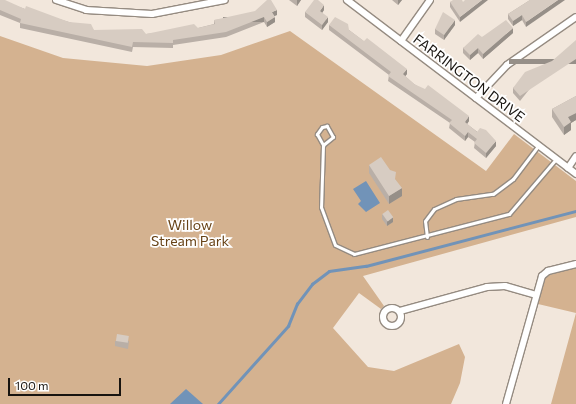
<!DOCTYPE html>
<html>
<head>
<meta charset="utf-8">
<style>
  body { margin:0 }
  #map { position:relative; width:576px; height:404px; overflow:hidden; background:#f2e7dc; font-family:Commissioner,sans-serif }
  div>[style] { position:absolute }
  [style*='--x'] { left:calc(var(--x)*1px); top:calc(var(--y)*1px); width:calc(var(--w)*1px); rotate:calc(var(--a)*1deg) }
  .green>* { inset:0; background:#d4b290 }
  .water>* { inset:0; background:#7193b8 }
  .stream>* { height:2.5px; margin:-1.25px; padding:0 1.25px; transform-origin:1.25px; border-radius:1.25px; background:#7193b8 }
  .roads { filter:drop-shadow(1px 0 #958b81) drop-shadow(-1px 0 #958b81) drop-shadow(0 1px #958b81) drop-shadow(0 -1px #958b81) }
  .service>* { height:3px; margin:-1.5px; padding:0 1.5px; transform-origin:1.5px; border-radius:1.5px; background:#fff }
  .minor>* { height:6px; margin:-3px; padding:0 3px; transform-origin:3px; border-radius:3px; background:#fff }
  .minor>.ring { margin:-3px; padding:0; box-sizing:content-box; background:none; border:6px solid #fff; border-radius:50% }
  .wall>* { inset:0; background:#b9afa7 }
  .shaded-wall>* { inset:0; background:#968f88; transform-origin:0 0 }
  .building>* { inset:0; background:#d7ccc2; transform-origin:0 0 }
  span { translate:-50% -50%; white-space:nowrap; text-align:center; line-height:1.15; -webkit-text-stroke:3.5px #fff; paint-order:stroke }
  .street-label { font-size:14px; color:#181410 }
  .park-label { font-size:14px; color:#684317 }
  .scale { position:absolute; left:8px; top:378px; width:113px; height:18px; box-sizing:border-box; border:2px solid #181410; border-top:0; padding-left:5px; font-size:12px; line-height:14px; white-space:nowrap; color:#181410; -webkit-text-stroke:3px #fff; paint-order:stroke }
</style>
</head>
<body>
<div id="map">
  <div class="green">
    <div style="clip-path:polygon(290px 31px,486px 171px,514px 134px,576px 181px,576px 217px,363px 276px,384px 306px,381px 309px,359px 293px,333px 328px,368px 367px,394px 371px,459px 344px,465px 357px,460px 383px,451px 404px,0 404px,0 36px,63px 58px,147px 66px,221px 55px)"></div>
    <div style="clip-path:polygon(576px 267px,576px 404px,551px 404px,576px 313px,538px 304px,546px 276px)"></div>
  </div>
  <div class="water">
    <div style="clip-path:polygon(366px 181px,380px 203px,366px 212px,358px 204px,361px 201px,353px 189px)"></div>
    <div style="clip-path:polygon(186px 389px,203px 404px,170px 404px)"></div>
  </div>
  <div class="stream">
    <div style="--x:218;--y:404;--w:105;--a:-48.1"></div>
    <div style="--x:288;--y:326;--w:24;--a:-68"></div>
    <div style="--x:297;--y:304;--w:25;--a:-53"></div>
    <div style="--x:312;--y:284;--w:21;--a:-37"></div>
    <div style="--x:329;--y:271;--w:37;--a:-8"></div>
    <div style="--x:366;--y:266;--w:217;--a:-14.7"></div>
  </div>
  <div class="roads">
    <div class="service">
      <div style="--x:323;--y:145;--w:13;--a:-39"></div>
      <div style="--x:333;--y:137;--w:13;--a:-119"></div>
      <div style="--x:327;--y:126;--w:5;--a:169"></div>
      <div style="--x:322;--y:127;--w:9;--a:126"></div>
      <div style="--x:317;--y:134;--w:13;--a:61"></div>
      <div style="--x:323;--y:145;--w:62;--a:91.8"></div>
      <div style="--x:321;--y:207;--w:40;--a:69.8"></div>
      <div style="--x:335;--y:245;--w:21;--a:25"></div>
      <div style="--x:354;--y:254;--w:160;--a:-14.5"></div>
      <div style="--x:509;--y:214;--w:72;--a:-49.5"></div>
      <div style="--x:427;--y:237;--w:16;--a:-97"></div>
      <div style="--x:425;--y:221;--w:15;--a:-53"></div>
      <div style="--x:434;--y:209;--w:24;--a:-24"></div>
      <div style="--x:456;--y:199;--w:37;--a:-8"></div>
      <div style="--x:493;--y:194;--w:25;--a:-37"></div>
      <div style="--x:513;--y:179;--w:41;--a:-52.9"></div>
    </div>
    <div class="minor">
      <div style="--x:56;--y:0;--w:32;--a:18"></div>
      <div style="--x:86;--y:10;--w:66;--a:3.5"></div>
      <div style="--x:152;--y:14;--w:74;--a:-10.9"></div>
      <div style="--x:347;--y:0;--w:288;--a:37.2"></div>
      <div style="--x:401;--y:41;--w:50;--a:-54.7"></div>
      <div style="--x:476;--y:98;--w:45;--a:-46.8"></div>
      <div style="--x:507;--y:65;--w:84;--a:-34.8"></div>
      <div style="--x:568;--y:168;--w:14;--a:-56"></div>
      <div class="ring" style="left:383px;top:308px;width:12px;height:12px"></div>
      <div style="--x:400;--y:311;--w:90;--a:-15.4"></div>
      <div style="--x:487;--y:287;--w:18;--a:-3"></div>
      <div style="--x:505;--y:286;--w:32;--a:16"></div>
      <div style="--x:506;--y:404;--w:133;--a:-74.3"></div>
      <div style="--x:542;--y:276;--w:8;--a:-40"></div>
      <div style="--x:548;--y:271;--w:29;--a:-14"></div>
    </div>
  </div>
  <div class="wall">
    <div style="clip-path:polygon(0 0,25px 9px,69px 22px,94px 30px,146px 34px,198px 28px,214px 24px,214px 20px,277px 15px,274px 16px,275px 22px,267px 27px,264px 22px,226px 37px,173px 45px,173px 48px,133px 47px,132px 52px,20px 28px,20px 23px,0 15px)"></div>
    <div style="clip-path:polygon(289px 0,301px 0,297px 6px)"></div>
    <div style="clip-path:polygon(392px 0,402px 0,398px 5px)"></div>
    <div style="clip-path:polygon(462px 0,460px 22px,450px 7px,450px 2px)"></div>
    <div style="clip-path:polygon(530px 0,526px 27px,522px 20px,513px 26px,508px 19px,508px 14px)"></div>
    <div style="clip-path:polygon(324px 10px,322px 13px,328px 22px,322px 30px,305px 17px,305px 12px)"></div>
    <div style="clip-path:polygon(329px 25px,349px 30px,407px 74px,405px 76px,414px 84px,469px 121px,467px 124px,496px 146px,486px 158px,474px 148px,475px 142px,468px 137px,465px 141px,449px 128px,450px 123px,388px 81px,389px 75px,329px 30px)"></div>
    <div style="clip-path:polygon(455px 25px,444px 40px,435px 34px,435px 29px)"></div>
    <div style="clip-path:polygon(513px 33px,483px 59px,478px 53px,470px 60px,463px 53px,463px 48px,482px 37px)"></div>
    <div style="clip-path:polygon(552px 61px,520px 101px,513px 93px,513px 88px)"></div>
    <div style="clip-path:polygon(576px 96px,576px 120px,571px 123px,571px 130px,564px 135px,552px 117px,552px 109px)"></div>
    <div style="clip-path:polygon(369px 165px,396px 180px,402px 196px,389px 204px,369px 173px)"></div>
    <div style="clip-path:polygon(382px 214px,393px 222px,387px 226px,382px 219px)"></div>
    <div style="clip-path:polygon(115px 341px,129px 341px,128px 349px,115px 346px)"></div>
  </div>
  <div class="shaded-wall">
    <div style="clip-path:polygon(297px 0,301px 0,297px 6px)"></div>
    <div style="clip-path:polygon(398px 0,402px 0,398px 5px)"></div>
    <div style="clip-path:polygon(482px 0,488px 0,460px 22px,460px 17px)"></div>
    <div style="clip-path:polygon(558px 0,565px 0,526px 27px,526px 22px)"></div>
    <div style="clip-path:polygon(324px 5px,324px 10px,320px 16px,320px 11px)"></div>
    <div style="clip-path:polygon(277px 10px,277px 15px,272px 17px,272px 12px)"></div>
    <div style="clip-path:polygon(522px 15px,522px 20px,513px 26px,513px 21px)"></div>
    <div style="left:264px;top:17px;width:5px;height:41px;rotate:90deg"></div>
    <div style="clip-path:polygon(275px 17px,275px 22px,267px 27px,267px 22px)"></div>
    <div style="clip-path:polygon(328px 17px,328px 22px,322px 30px,322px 25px)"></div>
    <div style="clip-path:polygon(455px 20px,455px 25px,444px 40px,444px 35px)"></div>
    <div style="clip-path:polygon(513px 28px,513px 33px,483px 59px,483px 54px)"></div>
    <div style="clip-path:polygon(478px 48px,478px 53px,470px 60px,470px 55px)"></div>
    <div style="left:576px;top:59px;width:5px;height:67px;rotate:90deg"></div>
    <div style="clip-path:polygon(407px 69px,407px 74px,403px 79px,403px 74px)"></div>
    <div style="clip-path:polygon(576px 113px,576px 120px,571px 123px,571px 130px,564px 135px,564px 127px,568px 117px)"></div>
    <div style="clip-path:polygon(469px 116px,469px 121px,465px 127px,465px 122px)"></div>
    <div style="clip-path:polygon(468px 132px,468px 137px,465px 141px,465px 136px)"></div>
    <div style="clip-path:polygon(496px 141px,496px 146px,486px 158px,486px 153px)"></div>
    <div style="clip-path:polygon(402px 188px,402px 196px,389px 204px,389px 196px)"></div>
    <div style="clip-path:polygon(393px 217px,393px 222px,387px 226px,387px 221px)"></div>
  </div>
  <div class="building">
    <div style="clip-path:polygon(0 0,5px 0,25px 9px,26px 6px,69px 22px,91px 24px,94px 30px,142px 29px,146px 34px,194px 24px,198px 28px,215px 24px,214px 20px,255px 11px,267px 0,271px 0,277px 10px,272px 12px,275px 17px,267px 22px,264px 17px,226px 32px,173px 40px,173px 43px,133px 42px,132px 47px,20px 23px,21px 19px,0 10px)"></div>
    <div style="clip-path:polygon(314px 0,318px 0,324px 5px,320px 11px,328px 17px,322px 25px,305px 12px)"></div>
    <div style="clip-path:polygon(453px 0,462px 0,463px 2px,465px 0,482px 0,460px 17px,450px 2px)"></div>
    <div style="clip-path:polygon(530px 0,558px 0,526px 22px,522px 15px,513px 21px,508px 14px)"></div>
    <div style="clip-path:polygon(443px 12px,455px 20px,444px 35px,435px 29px)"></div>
    <div style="clip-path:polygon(335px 17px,348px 24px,349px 30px,364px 41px,367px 38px,407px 69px,403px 74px,414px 84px,425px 89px,428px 85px,469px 116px,465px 122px,477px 132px,480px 128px,486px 130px,496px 141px,486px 153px,474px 143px,477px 139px,468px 132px,465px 136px,449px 123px,452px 120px,388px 76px,391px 72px,329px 25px)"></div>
    <div style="clip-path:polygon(506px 20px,513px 28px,483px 54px,478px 48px,470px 55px,463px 48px,478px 34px,482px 37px)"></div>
    <div style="clip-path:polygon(576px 40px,576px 59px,520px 96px,513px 88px,525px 72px,552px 61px)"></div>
    <div style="clip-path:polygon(576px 96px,576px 113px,568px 117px,571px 122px,564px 127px,552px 109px)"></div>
    <div style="clip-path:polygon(381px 157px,390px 170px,396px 172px,395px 179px,402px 188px,389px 196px,369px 165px)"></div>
    <div style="left:388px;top:210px;width:9px;height:7px;rotate:54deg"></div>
    <div style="left:117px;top:334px;width:12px;height:7px;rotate:9deg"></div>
  </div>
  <div class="street-label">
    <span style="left:469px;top:78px;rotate:37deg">FARRINGTON DRIVE</span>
  </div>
  <div class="park-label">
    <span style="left:190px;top:233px">Willow<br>Stream Park</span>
  </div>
  <div class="scale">100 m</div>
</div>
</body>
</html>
